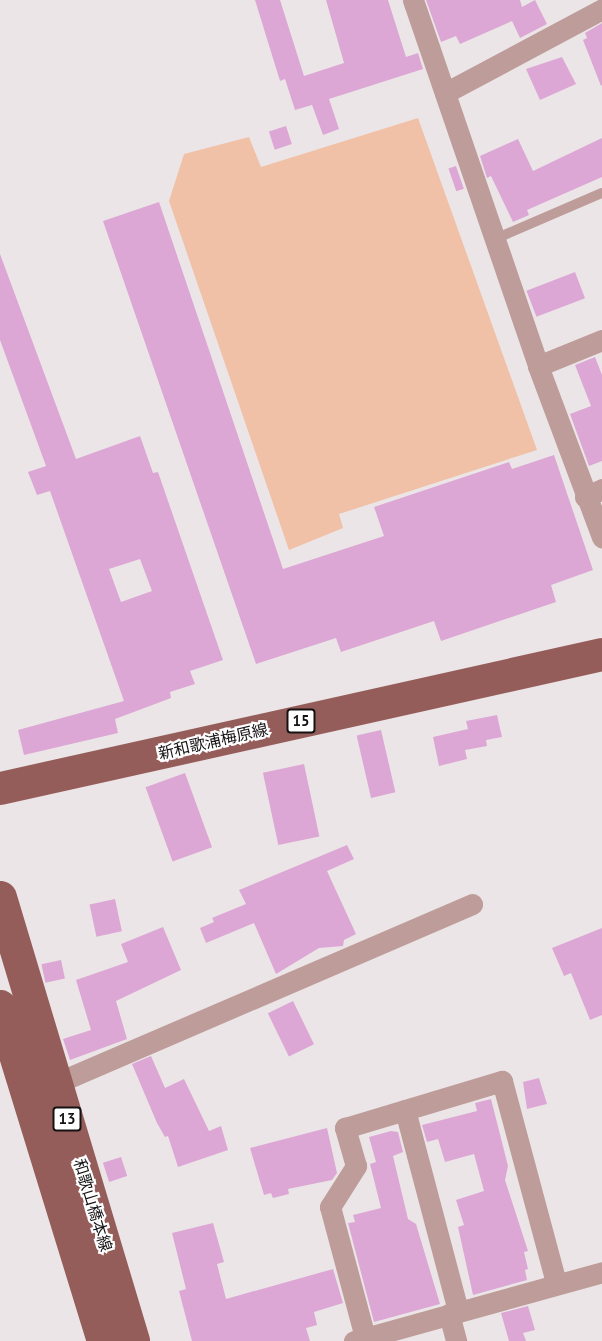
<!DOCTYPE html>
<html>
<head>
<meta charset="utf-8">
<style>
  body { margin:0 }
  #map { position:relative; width:602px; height:1341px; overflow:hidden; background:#ece5e7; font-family:"PT Sans","Noto Sans JP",sans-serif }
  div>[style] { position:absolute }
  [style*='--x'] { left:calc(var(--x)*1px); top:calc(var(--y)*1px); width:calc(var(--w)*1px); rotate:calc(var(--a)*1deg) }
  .green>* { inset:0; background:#f0c0a7 }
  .building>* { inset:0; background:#dca7d5; transform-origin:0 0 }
  .lane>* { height:10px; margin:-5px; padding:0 5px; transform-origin:5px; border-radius:5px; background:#bd9c9a }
  .street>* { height:21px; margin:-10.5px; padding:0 10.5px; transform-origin:10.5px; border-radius:10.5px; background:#bd9c9a }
  .primary>* { height:33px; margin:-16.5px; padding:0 16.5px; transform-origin:16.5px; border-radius:16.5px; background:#955d5a }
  span { translate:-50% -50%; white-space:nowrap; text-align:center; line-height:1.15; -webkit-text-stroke:4.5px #fff; paint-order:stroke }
  .shield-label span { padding:2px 4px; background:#fff; border:2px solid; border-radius:4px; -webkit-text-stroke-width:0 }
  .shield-label { font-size:15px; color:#151213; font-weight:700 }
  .street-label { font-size:16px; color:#151213 }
</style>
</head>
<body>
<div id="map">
  <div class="green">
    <div style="clip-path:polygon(418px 118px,537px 450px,339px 514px,343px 528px,289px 550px,169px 201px,184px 154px,249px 137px,261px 167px)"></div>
  </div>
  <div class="building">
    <div style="clip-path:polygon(255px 0,280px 0,304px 76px,344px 63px,326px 0,388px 0,406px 57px,418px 53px,423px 69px,329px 99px,339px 129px,323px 135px,312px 105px,295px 110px,285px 79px,280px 81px)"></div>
    <div style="clip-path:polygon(426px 0,520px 0,522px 7px,535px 0,547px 24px,520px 38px,512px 21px,460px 44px,456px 36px,441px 42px)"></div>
    <div style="clip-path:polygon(602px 23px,602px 85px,601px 86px,583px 40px,587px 38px,585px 33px)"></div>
    <div style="clip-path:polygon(562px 57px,576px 84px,540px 100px,526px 69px)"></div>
    <div style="left:286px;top:126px;width:19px;height:18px;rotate:72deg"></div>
    <div style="clip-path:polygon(602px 138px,602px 177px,527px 210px,529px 215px,513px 222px,491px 176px,487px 178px,480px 156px,518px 139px,533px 171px)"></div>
    <div style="left:456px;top:166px;width:24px;height:8px;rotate:71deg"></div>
    <div style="clip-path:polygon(159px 202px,283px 569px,384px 536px,374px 507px,509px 462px,512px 469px,554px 455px,593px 570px,551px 585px,556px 602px,441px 641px,434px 621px,341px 652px,336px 638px,256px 664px,103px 221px)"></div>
    <div style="clip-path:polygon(evenodd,0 254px,76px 459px,140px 436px,153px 473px,158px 472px,223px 660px,190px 671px,195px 684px,170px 692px,171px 698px,115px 719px,118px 733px,24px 755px,18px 730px,124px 701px,50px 491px,37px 495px,28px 472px,46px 466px,0 340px,0 254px,140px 559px,152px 591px,121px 602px,109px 569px,140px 559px)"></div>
    <div style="left:575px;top:272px;width:28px;height:52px;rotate:69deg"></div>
    <div style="clip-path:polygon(595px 357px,602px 375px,602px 461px,589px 466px,570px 414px,591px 406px,575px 365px)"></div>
    <div style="clip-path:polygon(497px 715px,502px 737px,486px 740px,487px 746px,465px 750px,467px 759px,439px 766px,433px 737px,468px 729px,466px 721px)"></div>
    <div style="left:381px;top:730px;width:64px;height:25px;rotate:77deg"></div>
    <div style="left:304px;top:764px;width:74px;height:42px;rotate:78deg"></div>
    <div style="left:185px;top:773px;width:79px;height:42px;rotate:70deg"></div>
    <div style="clip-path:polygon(347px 845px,354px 859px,327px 871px,356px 934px,344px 940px,343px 946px,319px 948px,276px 974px,254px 923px,206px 943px,200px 928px,214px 922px,212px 918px,246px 904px,239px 890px)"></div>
    <div style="left:115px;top:899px;width:33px;height:26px;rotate:78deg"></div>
    <div style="clip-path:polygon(163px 927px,181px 970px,116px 1001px,127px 1039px,70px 1060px,63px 1039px,91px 1030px,76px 980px,128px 962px,121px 944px)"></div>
    <div style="clip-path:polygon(602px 928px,602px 1015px,590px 1020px,571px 973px,564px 976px,552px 948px)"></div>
    <div style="left:61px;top:960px;width:19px;height:20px;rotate:78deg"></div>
    <div style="left:293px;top:1001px;width:48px;height:28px;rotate:64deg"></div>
    <div style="clip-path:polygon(151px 1056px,165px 1088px,184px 1079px,209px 1131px,221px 1126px,228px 1150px,178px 1167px,168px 1136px,165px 1137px,157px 1123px,132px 1064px)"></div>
    <div style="clip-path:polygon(539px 1078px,547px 1104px,527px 1109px,523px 1082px)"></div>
    <div style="clip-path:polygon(491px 1099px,508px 1166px,505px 1180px,528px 1251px,524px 1252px,528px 1269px,525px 1270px,527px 1280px,473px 1295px,458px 1227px,464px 1225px,456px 1200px,484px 1191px,474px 1154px,445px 1162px,438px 1139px,427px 1142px,422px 1125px,477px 1111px,475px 1103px)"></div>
    <div style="clip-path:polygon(327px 1128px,337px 1173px,332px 1180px,288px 1189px,289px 1194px,273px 1198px,271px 1193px,264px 1195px,250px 1148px)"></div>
    <div style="clip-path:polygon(391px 1131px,398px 1132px,403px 1152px,393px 1156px,408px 1219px,416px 1224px,440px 1304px,374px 1322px,348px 1223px,355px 1222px,353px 1215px,381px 1208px,370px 1164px,376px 1162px,369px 1137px)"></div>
    <div style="left:121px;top:1157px;width:20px;height:19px;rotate:72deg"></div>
    <div style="clip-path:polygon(213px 1223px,224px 1262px,217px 1264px,226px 1299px,333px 1269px,343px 1303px,314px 1312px,317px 1325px,306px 1328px,310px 1341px,192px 1341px,179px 1291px,186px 1289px,172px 1233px)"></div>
    <div style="clip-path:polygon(528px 1306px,535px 1330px,523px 1333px,526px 1341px,509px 1341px,501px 1313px)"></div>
  </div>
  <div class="lane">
    <div style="--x:495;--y:239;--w:116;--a:-23.3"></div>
  </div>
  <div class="street">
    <div style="--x:413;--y:0;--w:387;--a:71.1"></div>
    <div style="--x:538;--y:366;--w:183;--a:69.5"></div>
    <div style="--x:445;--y:93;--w:178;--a:-28.1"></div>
    <div style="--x:538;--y:366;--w:69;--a:-22.1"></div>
    <div style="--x:585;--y:497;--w:19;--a:-25"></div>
    <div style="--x:45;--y:1088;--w:465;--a:-23.3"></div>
    <div style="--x:405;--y:1110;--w:208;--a:75.2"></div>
    <div style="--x:449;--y:1314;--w:28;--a:75"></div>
    <div style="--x:354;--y:1341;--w:257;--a:-15.5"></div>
    <div style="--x:366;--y:1341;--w:139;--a:-105"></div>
    <div style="--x:330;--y:1207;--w:49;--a:-57.6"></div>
    <div style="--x:356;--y:1166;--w:40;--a:-106"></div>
    <div style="--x:345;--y:1128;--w:164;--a:-16.7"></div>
    <div style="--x:502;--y:1081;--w:209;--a:75"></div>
  </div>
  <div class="primary">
    <div style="--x:0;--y:788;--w:617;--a:-12.55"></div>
    <div style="--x:0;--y:897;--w:463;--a:73.3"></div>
    <div style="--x:0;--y:1006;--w:350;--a:72.9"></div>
  </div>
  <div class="shield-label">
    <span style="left:301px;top:721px">15</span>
    <span style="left:67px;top:1119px">13</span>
  </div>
  <div class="street-label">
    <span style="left:213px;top:741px;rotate:-13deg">新和歌浦梅原線</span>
    <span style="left:93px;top:1205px;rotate:73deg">和歌山橋本線</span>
  </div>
</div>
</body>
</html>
